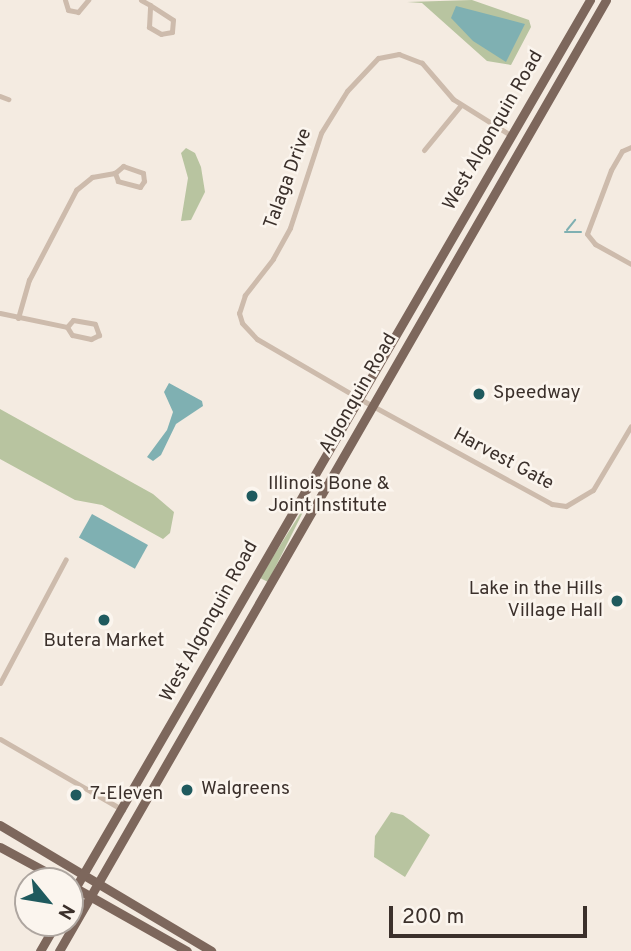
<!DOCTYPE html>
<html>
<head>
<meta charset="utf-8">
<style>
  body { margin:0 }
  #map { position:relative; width:631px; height:951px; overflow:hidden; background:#f4ebe1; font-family:Overpass,sans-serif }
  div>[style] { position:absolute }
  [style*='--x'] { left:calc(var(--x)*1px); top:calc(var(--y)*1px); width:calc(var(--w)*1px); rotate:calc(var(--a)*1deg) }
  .green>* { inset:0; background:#b8c4a0 }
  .water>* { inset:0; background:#7fb0b2; transform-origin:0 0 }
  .stream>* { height:2px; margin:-1px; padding:0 1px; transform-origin:1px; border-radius:1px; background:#7fb0b2 }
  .street>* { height:5px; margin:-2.5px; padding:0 2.5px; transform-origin:2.5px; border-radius:2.5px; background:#cdbbac }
  .primary>* { height:9px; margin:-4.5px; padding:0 4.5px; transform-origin:4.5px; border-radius:4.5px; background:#7d675c }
  .dots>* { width:19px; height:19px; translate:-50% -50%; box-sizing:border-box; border:4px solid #fbf5ee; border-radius:50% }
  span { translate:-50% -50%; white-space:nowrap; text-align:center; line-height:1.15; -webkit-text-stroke:5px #fbf5ee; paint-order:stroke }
  .street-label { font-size:19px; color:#3b302b }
  .poi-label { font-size:19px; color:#3b302b }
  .left { translate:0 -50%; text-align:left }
  .right { translate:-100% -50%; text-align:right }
  .north { position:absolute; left:14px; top:867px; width:70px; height:70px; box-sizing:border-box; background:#fbf5ee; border:2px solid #aea6a0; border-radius:50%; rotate:120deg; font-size:19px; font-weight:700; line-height:28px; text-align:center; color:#3b302b }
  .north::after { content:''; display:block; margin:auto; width:24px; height:32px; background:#1f5a5e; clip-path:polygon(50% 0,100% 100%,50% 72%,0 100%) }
  .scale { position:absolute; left:389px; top:906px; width:198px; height:32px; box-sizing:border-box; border:4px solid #3b302b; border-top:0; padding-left:9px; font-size:21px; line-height:24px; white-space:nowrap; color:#3b302b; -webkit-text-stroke:5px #fbf5ee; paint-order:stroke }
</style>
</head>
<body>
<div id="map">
  <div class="green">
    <div style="clip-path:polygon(472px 0,529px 20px,531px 27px,511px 65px,487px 61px,422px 3px,407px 2px)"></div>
    <div style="clip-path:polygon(186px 148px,195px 153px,201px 167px,205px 192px,191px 220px,181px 221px,188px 178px,181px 153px)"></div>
    <div style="clip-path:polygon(0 409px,153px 494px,174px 512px,170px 533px,163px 539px,102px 505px,75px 500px,0 459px)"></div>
    <div style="clip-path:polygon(310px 498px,268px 582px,260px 578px,274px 555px)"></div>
    <div style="clip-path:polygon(391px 812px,403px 815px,430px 835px,405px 877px,374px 857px,375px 836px)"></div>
  </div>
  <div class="water">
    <div style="clip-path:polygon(456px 6px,525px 24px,506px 62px,473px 41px,451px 18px)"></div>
    <div style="clip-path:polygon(169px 383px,202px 401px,203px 406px,176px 424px,161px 455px,153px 461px,147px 457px,167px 430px,173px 412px,164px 392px)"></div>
    <div style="left:92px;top:514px;width:64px;height:27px;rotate:29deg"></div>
  </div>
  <div class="stream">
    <div style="--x:567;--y:230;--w:13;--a:-51"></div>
    <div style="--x:565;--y:232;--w:16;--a:0"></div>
  </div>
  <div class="street">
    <div style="--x:65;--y:0;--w:10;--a:73"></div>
    <div style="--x:68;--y:10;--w:10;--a:11"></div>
    <div style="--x:78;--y:12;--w:16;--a:-50"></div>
    <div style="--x:141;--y:0;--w:10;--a:29"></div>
    <div style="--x:150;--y:5;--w:27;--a:33"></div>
    <div style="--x:173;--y:20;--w:12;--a:95"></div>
    <div style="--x:172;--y:32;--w:11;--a:170"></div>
    <div style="--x:161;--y:34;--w:14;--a:-150"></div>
    <div style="--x:149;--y:27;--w:22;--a:-87"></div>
    <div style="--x:0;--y:96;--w:9;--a:21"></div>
    <div style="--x:512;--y:136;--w:70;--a:-147.9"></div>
    <div style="--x:453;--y:99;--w:48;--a:-130.7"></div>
    <div style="--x:422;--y:63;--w:25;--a:-159"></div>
    <div style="--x:399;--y:54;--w:21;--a:169"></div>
    <div style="--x:378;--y:58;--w:45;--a:133.2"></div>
    <div style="--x:347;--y:91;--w:49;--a:121.8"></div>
    <div style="--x:321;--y:133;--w:100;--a:108.1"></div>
    <div style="--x:290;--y:228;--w:35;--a:119"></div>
    <div style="--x:273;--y:259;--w:46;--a:127.9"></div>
    <div style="--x:245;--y:295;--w:19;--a:108"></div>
    <div style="--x:239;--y:313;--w:10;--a:73"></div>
    <div style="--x:242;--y:323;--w:22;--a:47"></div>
    <div style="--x:257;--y:339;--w:119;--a:30.2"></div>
    <div style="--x:360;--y:399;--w:219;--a:28.7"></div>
    <div style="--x:552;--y:504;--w:14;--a:8"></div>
    <div style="--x:566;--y:506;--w:31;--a:-31"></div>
    <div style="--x:593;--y:490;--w:74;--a:-59.3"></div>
    <div style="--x:631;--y:147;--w:10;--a:156"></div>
    <div style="--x:622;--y:151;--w:22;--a:120"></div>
    <div style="--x:611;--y:170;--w:68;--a:110.6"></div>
    <div style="--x:587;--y:234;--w:13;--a:51"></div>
    <div style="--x:595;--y:244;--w:41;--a:29.1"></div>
    <div style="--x:424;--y:150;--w:58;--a:-50.6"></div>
    <div style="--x:0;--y:313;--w:68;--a:11.8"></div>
    <div style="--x:18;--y:318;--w:40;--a:-74"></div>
    <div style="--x:29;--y:280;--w:102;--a:-62.4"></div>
    <div style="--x:76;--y:190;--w:21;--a:-39"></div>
    <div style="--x:92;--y:177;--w:23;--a:-10"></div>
    <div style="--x:115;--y:173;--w:11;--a:-41"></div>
    <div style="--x:123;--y:166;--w:21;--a:19"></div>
    <div style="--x:143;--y:173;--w:8;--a:83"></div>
    <div style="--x:144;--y:181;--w:7;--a:124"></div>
    <div style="--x:140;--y:187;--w:23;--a:-165"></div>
    <div style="--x:118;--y:181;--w:9;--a:-111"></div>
    <div style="--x:73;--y:320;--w:22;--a:10"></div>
    <div style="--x:95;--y:324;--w:12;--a:70"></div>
    <div style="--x:99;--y:335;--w:9;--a:153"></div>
    <div style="--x:91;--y:339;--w:19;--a:-168"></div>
    <div style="--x:72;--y:335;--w:9;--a:-122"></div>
    <div style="--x:67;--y:327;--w:9;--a:-49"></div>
    <div style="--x:0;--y:683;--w:140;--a:-62"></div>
    <div style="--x:0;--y:739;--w:142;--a:30"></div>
  </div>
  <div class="primary">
    <div style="--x:0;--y:825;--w:246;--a:30.8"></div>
    <div style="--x:0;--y:847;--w:72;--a:28.4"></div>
    <div style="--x:72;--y:886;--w:132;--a:29.5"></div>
    <div style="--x:70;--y:897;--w:1037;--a:-59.9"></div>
    <div style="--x:40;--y:951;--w:32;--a:-60"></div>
    <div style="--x:59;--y:951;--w:1097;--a:-60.09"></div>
  </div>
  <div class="dots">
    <div style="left:479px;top:394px;background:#1f5a5e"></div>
    <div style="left:252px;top:496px;background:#1f5a5e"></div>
    <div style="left:617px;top:601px;background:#1f5a5e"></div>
    <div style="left:104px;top:620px;background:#1f5a5e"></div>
    <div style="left:187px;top:790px;background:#1f5a5e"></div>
    <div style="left:76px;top:795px;background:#1f5a5e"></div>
  </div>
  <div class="street-label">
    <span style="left:494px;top:131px;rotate:-60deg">West Algonquin Road</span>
    <span style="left:289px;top:179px;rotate:-70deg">Talaga Drive</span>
    <span style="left:359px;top:394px;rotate:-60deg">Algonquin Road</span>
    <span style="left:503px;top:460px;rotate:28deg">Harvest Gate</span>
    <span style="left:210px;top:622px;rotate:-61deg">West Algonquin Road</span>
  </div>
  <div class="poi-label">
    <span class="left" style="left:493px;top:394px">Speedway</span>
    <span class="left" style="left:268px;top:496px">Illinois Bone &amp;<br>Joint Institute</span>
    <span class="right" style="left:603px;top:601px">Lake in the Hills<br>Village Hall</span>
    <span style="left:104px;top:642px">Butera Market</span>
    <span class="left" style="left:201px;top:790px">Walgreens</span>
    <span class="left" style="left:90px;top:795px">7-Eleven</span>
  </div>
  <div class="north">N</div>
  <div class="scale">200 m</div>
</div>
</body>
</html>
